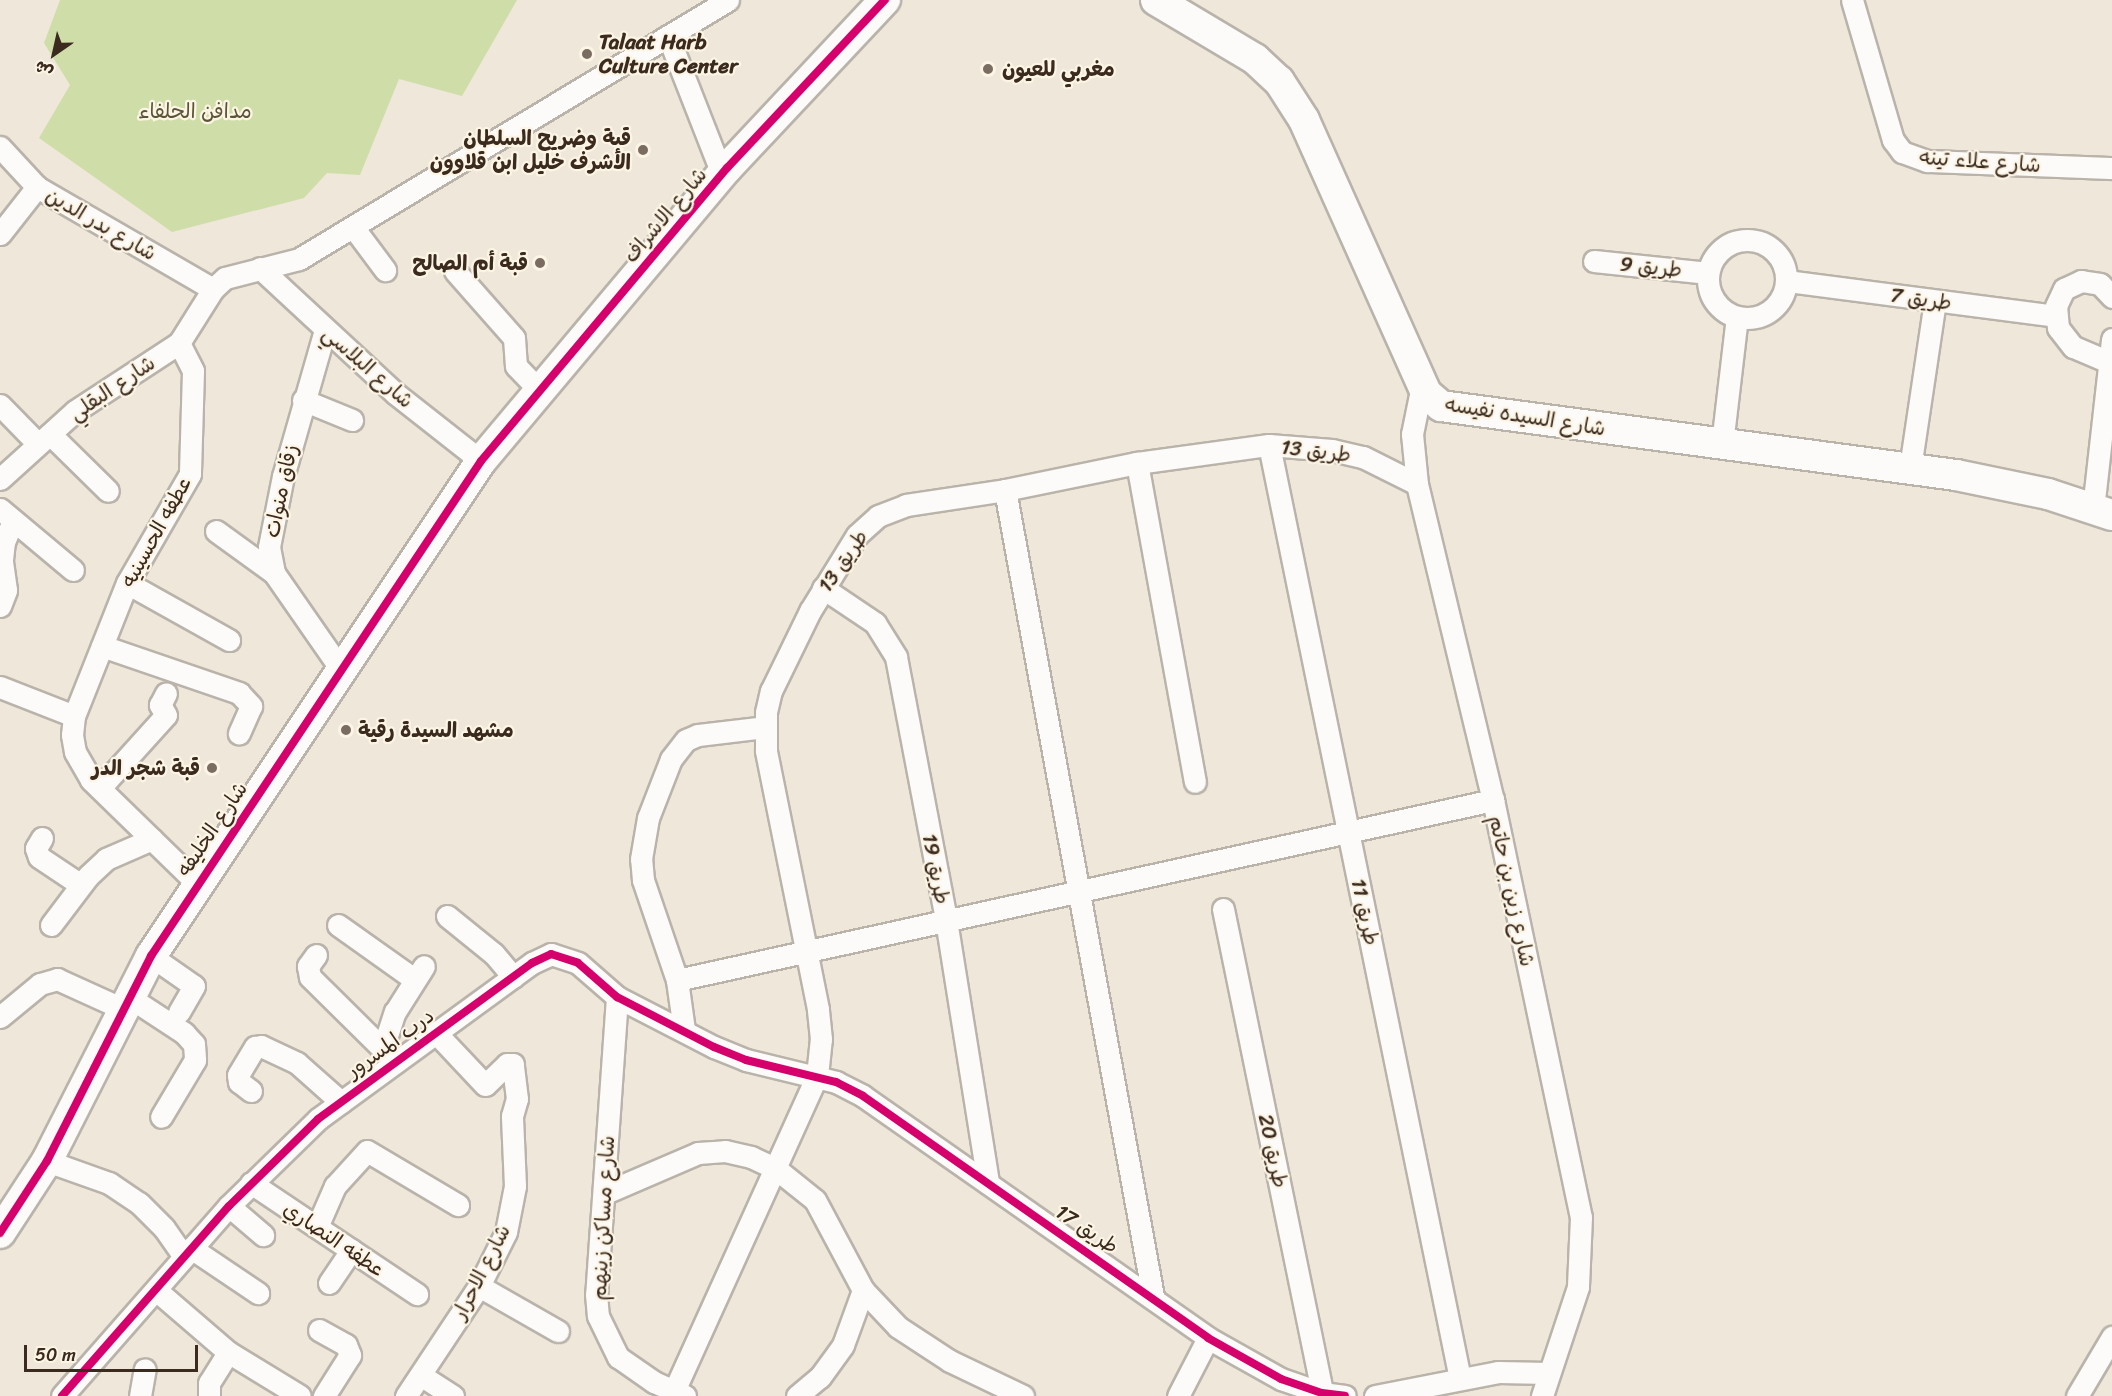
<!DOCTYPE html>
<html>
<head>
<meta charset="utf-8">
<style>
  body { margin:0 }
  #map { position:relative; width:2112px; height:1396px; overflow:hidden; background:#eee7da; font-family:Sriracha,"Playpen Sans Arabic",sans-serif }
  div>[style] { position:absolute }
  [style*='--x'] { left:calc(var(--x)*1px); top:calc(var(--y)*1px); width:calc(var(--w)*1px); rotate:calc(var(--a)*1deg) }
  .green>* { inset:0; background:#cfdea8 }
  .roads { filter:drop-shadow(2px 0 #b9b3aa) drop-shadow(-2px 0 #b9b3aa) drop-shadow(0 2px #b9b3aa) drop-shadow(0 -2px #b9b3aa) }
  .street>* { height:21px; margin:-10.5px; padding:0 10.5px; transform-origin:10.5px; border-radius:10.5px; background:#fcfbf9 }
  .street>.ring { margin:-10.5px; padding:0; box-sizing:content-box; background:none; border:21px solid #fcfbf9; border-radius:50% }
  .secondary>* { height:30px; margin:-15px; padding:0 15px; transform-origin:15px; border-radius:15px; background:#fcfbf9 }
  .cycleway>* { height:8px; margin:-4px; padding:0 4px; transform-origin:4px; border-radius:4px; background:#d6006c }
  .dots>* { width:16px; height:16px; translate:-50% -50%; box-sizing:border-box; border:3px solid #fcf5e5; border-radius:50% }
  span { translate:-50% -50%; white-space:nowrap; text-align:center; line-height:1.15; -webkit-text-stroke:4.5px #fcf5e5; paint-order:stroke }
  .poi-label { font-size:21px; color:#3b2a1e; font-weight:700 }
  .left { translate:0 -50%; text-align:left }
  .right { translate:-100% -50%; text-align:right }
  .park-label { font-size:21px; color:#5a5536 }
  .street-label { font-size:21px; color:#3b2a1e }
  .north { position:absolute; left:24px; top:24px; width:60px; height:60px; -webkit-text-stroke:4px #fcf5e5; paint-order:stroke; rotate:214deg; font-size:16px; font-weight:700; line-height:24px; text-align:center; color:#3b2a1e }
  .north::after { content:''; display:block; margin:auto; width:21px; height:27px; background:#3b2a1e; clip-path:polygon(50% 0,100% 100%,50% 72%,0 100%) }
  .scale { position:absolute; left:24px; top:1345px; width:174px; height:27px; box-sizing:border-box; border:3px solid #3b2a1e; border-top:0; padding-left:8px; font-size:18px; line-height:21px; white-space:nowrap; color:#3b2a1e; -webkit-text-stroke:4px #fcf5e5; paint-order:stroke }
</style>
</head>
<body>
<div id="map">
  <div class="green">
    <div style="clip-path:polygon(60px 0,517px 0,462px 96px,399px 79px,360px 175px,327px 173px,304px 198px,172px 232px,39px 138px,70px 85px,44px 43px)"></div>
  </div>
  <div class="roads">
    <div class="street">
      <div style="--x:1852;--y:0;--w:146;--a:73.7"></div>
      <div style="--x:1893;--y:140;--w:15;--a:53"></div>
      <div style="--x:1902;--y:152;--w:27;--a:20"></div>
      <div style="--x:1927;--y:161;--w:185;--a:2.2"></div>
      <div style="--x:668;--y:36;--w:148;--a:68.6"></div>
      <div style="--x:0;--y:147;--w:54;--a:47.2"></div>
      <div style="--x:37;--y:187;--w:203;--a:30.1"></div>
      <div style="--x:353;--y:227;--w:54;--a:53.3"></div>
      <div style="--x:0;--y:234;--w:60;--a:-51.8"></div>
      <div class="ring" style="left:1708px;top:240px;width:57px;height:57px"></div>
      <div style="--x:1594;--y:261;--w:115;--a:6"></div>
      <div style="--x:260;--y:268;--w:185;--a:42.8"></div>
      <div style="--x:396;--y:394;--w:108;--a:38.2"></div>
      <div style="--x:455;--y:271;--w:89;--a:48.6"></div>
      <div style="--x:514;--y:338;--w:28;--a:86"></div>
      <div style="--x:516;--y:366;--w:35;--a:46"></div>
      <div style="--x:1787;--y:281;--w:270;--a:7.4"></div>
      <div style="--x:325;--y:330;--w:152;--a:106"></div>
      <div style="--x:283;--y:476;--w:72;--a:101.2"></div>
      <div style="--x:269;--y:547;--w:26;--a:79"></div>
      <div style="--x:274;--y:573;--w:119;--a:55.2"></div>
      <div style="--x:179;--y:343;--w:31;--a:63"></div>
      <div style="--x:193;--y:371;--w:103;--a:91.7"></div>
      <div style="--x:190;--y:474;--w:126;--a:120"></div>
      <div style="--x:127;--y:583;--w:143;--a:111.7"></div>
      <div style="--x:74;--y:716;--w:19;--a:96"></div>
      <div style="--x:72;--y:735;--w:17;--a:80"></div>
      <div style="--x:75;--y:752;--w:32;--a:60"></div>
      <div style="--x:91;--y:780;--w:148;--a:44.2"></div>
      <div style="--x:2109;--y:362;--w:39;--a:-157"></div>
      <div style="--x:2073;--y:347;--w:24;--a:-128"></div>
      <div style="--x:2058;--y:328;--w:22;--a:-95"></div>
      <div style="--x:2056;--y:306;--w:19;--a:-65"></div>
      <div style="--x:2064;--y:289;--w:19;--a:-25"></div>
      <div style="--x:2081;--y:281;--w:19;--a:9"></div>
      <div style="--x:2100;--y:284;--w:18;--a:47"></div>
      <div style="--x:1422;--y:385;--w:50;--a:101.5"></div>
      <div style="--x:1412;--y:434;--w:50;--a:84.3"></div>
      <div style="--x:1417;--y:484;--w:325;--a:76.5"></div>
      <div style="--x:1493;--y:800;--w:426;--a:78.1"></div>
      <div style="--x:1581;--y:1217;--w:70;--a:92.5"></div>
      <div style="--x:1578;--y:1287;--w:115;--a:108.3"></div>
      <div style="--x:303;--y:400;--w:53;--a:22.2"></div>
      <div style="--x:0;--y:405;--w:54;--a:45.7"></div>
      <div style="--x:50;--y:434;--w:81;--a:44.5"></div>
      <div style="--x:1722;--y:444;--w:128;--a:-83.3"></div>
      <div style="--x:1269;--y:445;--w:953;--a:78.44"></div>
      <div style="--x:1137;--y:463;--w:324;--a:79.7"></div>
      <div style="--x:1910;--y:468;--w:169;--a:-81.5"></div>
      <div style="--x:0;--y:479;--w:101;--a:-42.2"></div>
      <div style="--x:75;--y:411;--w:124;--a:-33.2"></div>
      <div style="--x:179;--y:343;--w:64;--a:-57.8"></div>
      <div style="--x:213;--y:289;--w:16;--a:-43"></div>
      <div style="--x:225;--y:278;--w:76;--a:-14.4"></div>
      <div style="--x:299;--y:259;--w:501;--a:-31.12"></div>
      <div style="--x:1005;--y:490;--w:819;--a:79.6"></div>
      <div style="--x:0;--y:509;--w:95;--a:39.9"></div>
      <div style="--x:2093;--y:509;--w:171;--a:-83.6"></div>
      <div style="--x:216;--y:531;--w:72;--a:35.9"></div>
      <div style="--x:127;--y:583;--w:117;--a:29.2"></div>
      <div style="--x:823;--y:588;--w:63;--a:33.9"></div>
      <div style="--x:875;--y:623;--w:40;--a:58"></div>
      <div style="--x:896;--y:657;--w:268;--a:79.2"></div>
      <div style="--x:946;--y:920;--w:266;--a:80.9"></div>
      <div style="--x:0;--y:606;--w:17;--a:-69"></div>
      <div style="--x:6;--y:590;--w:30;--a:-98"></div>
      <div style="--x:2;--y:560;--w:18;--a:-84"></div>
      <div style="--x:4;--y:542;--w:23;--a:-67"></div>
      <div style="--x:102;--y:646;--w:145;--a:18.9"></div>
      <div style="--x:239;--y:693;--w:18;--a:47"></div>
      <div style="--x:251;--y:706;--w:30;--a:114"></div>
      <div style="--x:0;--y:687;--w:79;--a:21.4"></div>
      <div style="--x:100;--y:788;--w:98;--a:-47.9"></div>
      <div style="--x:166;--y:715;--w:12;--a:-121"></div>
      <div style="--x:160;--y:705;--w:13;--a:-63"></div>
      <div style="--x:42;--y:838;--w:12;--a:121"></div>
      <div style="--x:36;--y:848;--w:9;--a:72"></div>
      <div style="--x:39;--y:857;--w:50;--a:33.7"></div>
      <div style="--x:1223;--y:909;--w:494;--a:78.4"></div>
      <div style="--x:447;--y:916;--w:60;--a:39"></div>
      <div style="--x:494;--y:954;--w:30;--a:50"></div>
      <div style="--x:51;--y:925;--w:61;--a:-52.9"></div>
      <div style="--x:88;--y:876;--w:25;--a:-43"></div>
      <div style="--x:106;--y:859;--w:50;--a:-23.5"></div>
      <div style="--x:338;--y:925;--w:93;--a:35.4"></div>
      <div style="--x:316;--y:955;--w:14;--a:126"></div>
      <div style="--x:308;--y:966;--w:11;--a:80"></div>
      <div style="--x:310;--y:977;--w:120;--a:44.7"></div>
      <div style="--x:151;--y:956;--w:52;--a:34.9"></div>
      <div style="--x:194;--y:986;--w:30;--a:120"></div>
      <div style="--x:677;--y:980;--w:836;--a:-12.44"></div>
      <div style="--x:129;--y:997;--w:66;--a:33.2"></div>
      <div style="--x:184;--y:1033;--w:15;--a:48"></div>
      <div style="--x:194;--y:1044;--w:16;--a:86"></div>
      <div style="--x:195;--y:1060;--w:66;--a:120.8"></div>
      <div style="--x:617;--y:997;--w:298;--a:94"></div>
      <div style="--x:596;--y:1294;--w:22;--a:85"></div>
      <div style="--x:598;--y:1316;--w:46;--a:64"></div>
      <div style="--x:618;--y:1357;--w:44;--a:34.8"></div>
      <div style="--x:654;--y:1382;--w:34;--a:24"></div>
      <div style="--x:0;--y:1017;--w:52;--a:-39.5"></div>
      <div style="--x:40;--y:984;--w:18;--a:-16"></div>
      <div style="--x:57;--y:979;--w:72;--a:24.4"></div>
      <div style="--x:684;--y:1030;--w:50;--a:-98"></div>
      <div style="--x:677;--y:980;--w:106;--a:-108.8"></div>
      <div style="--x:643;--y:880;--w:21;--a:-95"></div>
      <div style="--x:641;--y:859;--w:42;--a:-80.3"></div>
      <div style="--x:648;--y:818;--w:63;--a:-68.7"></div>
      <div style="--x:671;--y:759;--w:24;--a:-52"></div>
      <div style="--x:686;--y:740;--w:13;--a:-23"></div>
      <div style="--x:698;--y:735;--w:67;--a:-6.8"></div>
      <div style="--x:383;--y:1048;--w:38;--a:-72"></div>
      <div style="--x:395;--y:1012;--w:54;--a:-57.8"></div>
      <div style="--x:251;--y:1091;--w:15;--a:-143"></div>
      <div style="--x:239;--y:1082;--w:7;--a:-98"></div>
      <div style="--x:238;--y:1075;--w:33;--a:-59"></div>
      <div style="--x:255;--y:1047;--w:6;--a:-9"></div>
      <div style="--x:261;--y:1046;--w:40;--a:25"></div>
      <div style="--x:297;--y:1063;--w:59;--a:41.6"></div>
      <div style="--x:47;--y:1161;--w:66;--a:19.5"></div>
      <div style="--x:109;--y:1183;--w:36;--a:34"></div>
      <div style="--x:139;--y:1203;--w:35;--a:45"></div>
      <div style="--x:164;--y:1228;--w:35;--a:55"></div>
      <div style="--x:251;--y:1183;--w:200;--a:33.8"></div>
      <div style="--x:605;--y:1193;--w:101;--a:-23.3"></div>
      <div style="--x:698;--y:1153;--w:27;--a:-4"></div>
      <div style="--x:725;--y:1151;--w:27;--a:13"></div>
      <div style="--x:751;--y:1157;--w:26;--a:25"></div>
      <div style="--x:775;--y:1168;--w:51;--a:38.7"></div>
      <div style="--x:815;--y:1200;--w:102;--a:61.9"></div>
      <div style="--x:863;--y:1290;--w:51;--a:46.6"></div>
      <div style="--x:898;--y:1327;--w:62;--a:33.2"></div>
      <div style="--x:950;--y:1361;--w:81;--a:25.6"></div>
      <div style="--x:229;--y:1206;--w:45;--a:40.5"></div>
      <div style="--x:317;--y:1227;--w:45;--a:-66.3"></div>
      <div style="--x:335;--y:1186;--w:47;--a:-47.6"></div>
      <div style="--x:367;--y:1151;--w:106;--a:30.7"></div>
      <div style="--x:191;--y:1248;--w:81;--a:33.9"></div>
      <div style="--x:329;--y:1283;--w:40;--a:-56"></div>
      <div style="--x:479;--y:1286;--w:91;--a:29.7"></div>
      <div style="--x:156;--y:1290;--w:95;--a:40.7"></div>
      <div style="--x:228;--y:1352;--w:84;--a:31.4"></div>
      <div style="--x:319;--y:1330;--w:31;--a:29"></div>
      <div style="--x:346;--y:1345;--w:11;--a:68"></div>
      <div style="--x:350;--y:1355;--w:49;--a:122.4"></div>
      <div style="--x:422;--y:1376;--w:37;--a:33"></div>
      <div style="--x:674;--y:1391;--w:346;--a:-65.6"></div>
      <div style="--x:817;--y:1076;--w:37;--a:-84"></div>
      <div style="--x:821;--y:1039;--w:30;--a:-96"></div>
      <div style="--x:818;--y:1009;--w:264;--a:-101.4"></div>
      <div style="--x:766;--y:750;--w:38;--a:-90"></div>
      <div style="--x:766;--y:712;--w:22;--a:-77"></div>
      <div style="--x:771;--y:691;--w:89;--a:-64"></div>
      <div style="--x:810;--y:611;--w:89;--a:-58.3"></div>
      <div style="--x:857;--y:535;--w:28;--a:-42"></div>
      <div style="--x:878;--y:516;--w:30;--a:-21"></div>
      <div style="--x:906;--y:505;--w:100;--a:-8.6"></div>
      <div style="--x:1005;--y:490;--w:135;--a:-11.6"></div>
      <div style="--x:1137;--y:463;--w:133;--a:-7.8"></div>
      <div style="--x:1269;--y:445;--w:63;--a:4.5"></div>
      <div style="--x:1332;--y:450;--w:32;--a:13"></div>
      <div style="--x:1363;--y:457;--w:60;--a:26.6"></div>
      <div style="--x:62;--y:1396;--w:253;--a:-48.7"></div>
      <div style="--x:229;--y:1206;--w:124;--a:-44.3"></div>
      <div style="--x:318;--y:1119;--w:265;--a:-36.1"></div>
      <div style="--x:532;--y:963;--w:21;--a:-25"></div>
      <div style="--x:551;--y:954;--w:28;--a:18"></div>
      <div style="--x:578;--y:963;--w:52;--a:41.1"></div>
      <div style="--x:617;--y:997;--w:109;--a:27.3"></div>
      <div style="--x:714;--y:1047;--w:35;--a:22"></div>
      <div style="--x:746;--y:1060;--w:93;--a:13.7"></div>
      <div style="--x:836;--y:1082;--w:30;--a:27"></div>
      <div style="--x:863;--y:1096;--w:421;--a:35"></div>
      <div style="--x:1208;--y:1338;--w:84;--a:29.3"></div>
      <div style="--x:1281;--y:1379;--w:43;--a:18.9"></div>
      <div style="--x:1322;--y:1393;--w:23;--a:7"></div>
      <div style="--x:140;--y:1396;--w:27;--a:-80"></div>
      <div style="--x:209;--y:1396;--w:13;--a:-90"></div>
      <div style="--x:209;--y:1383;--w:36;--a:-58"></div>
      <div style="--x:406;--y:1396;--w:132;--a:-56.4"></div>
      <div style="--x:479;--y:1286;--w:60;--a:-63.4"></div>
      <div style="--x:506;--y:1232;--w:47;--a:-78.9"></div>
      <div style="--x:515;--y:1186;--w:70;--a:-92.5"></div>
      <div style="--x:512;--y:1116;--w:18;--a:-74"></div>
      <div style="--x:517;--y:1099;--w:35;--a:-97"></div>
      <div style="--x:513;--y:1064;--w:6;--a:180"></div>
      <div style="--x:507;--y:1064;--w:30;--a:136"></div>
      <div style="--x:485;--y:1085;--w:73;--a:-133.3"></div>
      <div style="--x:797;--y:1396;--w:30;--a:-40"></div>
      <div style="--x:820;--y:1377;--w:39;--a:-54"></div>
      <div style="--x:843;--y:1345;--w:59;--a:-70"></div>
      <div style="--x:1178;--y:1396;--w:65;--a:-62.7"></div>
      <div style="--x:1375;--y:1396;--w:125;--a:-11"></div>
      <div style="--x:1498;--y:1372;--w:50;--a:1.1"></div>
      <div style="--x:2077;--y:1396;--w:69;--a:-59.3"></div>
    </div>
    <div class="secondary">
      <div style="--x:1156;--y:0;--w:115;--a:30.8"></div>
      <div style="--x:1255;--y:59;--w:33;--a:43"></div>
      <div style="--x:1279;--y:81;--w:46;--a:57.3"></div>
      <div style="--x:1304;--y:120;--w:299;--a:65.9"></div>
      <div style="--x:1426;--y:393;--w:20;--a:41"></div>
      <div style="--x:1441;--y:406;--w:520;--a:7.63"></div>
      <div style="--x:1956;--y:475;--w:94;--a:11.7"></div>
      <div style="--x:2048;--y:494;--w:67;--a:18.2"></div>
      <div style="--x:0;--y:1233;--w:86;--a:-56.9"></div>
      <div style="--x:47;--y:1161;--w:230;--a:-63.1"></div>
      <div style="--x:151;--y:956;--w:595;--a:-56.31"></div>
      <div style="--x:481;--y:461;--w:383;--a:-50"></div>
      <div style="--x:727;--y:168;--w:231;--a:-46.8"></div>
    </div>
  </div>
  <div class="cycleway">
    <div style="--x:0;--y:1233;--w:86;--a:-56.9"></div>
    <div style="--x:47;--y:1161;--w:230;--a:-63.1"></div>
    <div style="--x:151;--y:956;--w:595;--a:-56.31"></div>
    <div style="--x:481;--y:461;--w:383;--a:-50"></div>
    <div style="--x:727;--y:168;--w:231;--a:-46.8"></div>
    <div style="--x:62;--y:1396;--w:253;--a:-48.7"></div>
    <div style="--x:229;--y:1206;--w:124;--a:-44.3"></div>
    <div style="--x:318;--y:1119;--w:265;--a:-36.1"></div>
    <div style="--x:532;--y:963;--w:21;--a:-25"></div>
    <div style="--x:551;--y:954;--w:28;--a:18"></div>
    <div style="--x:578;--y:963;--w:52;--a:41.1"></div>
    <div style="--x:617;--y:997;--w:109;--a:27.3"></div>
    <div style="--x:714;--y:1047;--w:35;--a:22"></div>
    <div style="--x:746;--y:1060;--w:93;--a:13.7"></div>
    <div style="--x:836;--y:1082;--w:30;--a:27"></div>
    <div style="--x:863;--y:1096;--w:421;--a:35"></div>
    <div style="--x:1208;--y:1338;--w:84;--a:29.3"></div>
    <div style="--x:1281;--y:1379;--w:43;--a:18.9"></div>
    <div style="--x:1322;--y:1393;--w:23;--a:7"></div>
  </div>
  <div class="dots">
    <div style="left:587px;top:54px;background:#7a6c60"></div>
    <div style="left:988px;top:69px;background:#7a6c60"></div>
    <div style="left:643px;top:150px;background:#7a6c60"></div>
    <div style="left:540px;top:263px;background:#7a6c60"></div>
    <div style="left:346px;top:730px;background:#7a6c60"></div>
    <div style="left:212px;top:768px;background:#7a6c60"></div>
  </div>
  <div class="poi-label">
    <span class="left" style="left:599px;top:54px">Talaat Harb<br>Culture Center</span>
    <span class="left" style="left:1002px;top:69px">مغربي للعيون</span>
    <span class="right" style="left:631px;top:150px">قبة وضريح السلطان<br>الأشرف خليل ابن قلاوون</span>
    <span class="right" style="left:528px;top:263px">قبة أم الصالح</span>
    <span class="left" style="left:358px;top:730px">مشهد السيدة رقية</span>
    <span class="right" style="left:200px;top:768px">قبة شجر الدر</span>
  </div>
  <div class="park-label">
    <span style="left:195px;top:111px">مدافن الحلفاء</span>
  </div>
  <div class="street-label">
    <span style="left:1980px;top:161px;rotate:4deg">شارع علاء تينه</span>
    <span style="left:665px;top:215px;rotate:-50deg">شارع الاشراف</span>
    <span style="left:101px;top:224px;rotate:30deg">شارع بدر الدين</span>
    <span style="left:1651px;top:267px;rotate:6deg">طريق 9</span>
    <span style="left:1921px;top:299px;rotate:8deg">طريق 7</span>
    <span style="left:368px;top:367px;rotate:41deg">شارع البلاسي</span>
    <span style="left:112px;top:388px;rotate:-34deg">شارع البقلي</span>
    <span style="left:1525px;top:416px;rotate:9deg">شارع السيده نفيسه</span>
    <span style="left:1316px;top:451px;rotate:7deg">طريق 13</span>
    <span style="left:281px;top:491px;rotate:-78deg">زقاق منوات</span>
    <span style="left:156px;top:532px;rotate:-61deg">عطفه الحسينيه</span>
    <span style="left:843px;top:561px;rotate:-55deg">طريق 13</span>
    <span style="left:212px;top:829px;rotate:-56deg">شارع الخليفه</span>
    <span style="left:936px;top:869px;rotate:79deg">طريق 19</span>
    <span style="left:1512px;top:891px;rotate:78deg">شارع زين بن حاتم</span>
    <span style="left:1365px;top:912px;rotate:78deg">طريق 11</span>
    <span style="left:390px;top:1043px;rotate:-36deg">درب المسرور</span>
    <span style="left:1273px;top:1151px;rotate:78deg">طريق 20</span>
    <span style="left:603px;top:1218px;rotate:-87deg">شارع مساكن زينهم</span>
    <span style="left:1087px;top:1229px;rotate:34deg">طريق 17</span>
    <span style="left:334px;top:1239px;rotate:34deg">عطفه النصاري</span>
    <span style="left:481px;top:1272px;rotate:-63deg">شارع الاحرار</span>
  </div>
  <div class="north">ش</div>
  <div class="scale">50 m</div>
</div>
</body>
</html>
